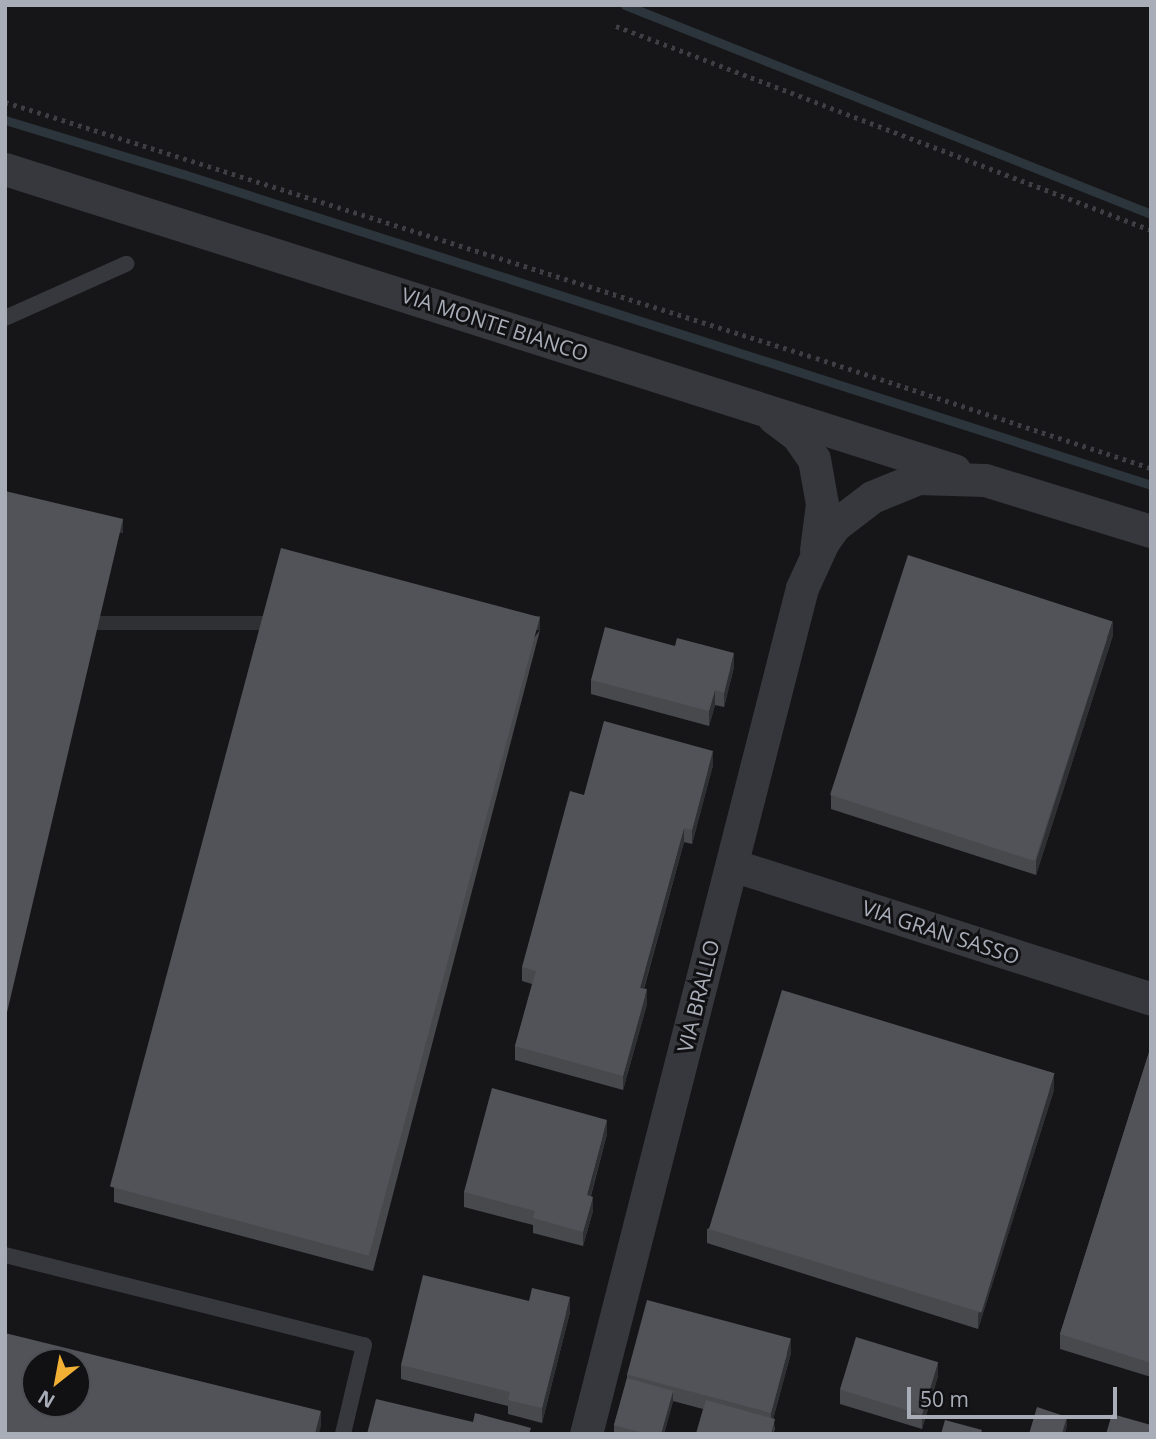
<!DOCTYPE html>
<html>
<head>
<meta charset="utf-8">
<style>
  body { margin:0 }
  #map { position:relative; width:1156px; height:1439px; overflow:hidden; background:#161618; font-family:"Open Sans",sans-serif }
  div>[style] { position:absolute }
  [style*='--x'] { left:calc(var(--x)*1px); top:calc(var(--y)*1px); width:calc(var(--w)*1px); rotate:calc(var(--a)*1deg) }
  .stream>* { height:9px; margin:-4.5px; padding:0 4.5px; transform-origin:4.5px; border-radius:4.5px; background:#2c353c }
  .path>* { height:4.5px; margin-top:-2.25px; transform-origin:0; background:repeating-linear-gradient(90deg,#3d3f44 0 3.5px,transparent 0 8.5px) }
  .service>* { height:16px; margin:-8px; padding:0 8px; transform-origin:8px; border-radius:8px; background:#37383d }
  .minor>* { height:33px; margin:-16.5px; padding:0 16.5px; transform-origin:16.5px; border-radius:16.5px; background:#37383d }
  .wall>* { inset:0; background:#47494d }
  .shaded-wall>* { inset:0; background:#2f3033; transform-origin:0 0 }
  .building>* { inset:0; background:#525359; transform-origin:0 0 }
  span { translate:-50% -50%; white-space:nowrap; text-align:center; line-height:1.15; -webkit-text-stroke:6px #111113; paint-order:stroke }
  .street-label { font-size:21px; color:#a8adb8 }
  .frame { position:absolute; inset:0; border:7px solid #a8adb8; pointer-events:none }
  .north { position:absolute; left:21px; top:1348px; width:70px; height:70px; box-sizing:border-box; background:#111113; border:2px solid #4d4f55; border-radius:50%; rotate:211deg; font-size:19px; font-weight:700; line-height:28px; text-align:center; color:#a8adb8 }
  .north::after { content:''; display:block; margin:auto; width:24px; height:32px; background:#f2b134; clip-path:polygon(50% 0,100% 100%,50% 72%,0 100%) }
  .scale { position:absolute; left:907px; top:1387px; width:210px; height:32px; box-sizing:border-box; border:4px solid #a8adb8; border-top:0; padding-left:9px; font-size:21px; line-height:24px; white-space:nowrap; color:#a8adb8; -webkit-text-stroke:5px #111113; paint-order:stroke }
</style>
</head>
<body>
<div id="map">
  <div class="stream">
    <div style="--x:625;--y:5;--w:566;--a:21.67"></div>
    <div style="--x:5;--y:120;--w:186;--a:16.9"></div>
    <div style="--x:183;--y:174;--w:1017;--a:17.81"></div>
  </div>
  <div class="path">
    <div style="--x:616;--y:26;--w:573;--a:20.87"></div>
    <div style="--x:5;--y:102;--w:850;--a:17.52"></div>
    <div style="--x:816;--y:358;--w:353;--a:18.2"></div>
  </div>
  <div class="service">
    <div style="--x:5;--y:318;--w:133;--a:-24.1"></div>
    <div style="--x:5;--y:1255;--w:370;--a:14.1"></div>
    <div style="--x:364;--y:1345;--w:91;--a:103.3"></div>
  </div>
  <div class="minor">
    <div style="--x:5;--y:169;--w:996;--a:17.6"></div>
    <div style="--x:773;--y:417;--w:30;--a:37"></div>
    <div style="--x:797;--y:435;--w:29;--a:55"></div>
    <div style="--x:814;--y:459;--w:46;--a:79.9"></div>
    <div style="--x:822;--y:504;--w:46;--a:97.4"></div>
    <div style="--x:732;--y:865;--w:440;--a:17.7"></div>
    <div style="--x:586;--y:1434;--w:873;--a:-75.68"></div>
    <div style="--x:802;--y:588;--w:51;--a:-65.5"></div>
    <div style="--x:823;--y:542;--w:19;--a:-55"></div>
    <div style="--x:834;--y:526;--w:48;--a:-37.3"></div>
    <div style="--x:872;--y:497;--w:50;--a:-22.4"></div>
    <div style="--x:918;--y:478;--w:67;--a:1.7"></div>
    <div style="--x:985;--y:480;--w:174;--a:17.1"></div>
  </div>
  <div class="wall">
    <div style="clip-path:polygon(540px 630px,373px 1271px,114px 1202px,114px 1188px)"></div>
    <div style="clip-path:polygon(1113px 635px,1036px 875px,831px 809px,831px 795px)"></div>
    <div style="clip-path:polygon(734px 667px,724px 707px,715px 705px,709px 726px,591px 694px,591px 680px)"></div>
    <div style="clip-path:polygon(713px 765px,692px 844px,684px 842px,644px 989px,647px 1004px,623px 1090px,515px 1060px,515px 1046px,532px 984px,522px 981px,522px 967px)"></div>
    <div style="clip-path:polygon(1151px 1046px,1151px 1377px,1060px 1349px,1060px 1334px)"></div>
    <div style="clip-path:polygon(1054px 1090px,978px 1329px,707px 1243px,707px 1229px)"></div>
    <div style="clip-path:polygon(607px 1134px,591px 1196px,593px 1211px,583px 1246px,533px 1233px,533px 1225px,464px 1207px,464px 1192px)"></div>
    <div style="clip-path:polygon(570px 1312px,542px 1423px,508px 1414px,508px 1406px,401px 1379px,401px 1365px)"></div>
    <div style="clip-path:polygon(791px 1353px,773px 1419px,775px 1429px,773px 1434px,696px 1434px,703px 1409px,673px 1401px,664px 1434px,614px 1434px,614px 1425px,627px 1378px,627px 1374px)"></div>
    <div style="clip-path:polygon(938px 1376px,922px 1429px,840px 1404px,840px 1390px)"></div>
  </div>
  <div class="shaded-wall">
    <div style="left:123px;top:519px;width:14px;height:516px;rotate:90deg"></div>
    <div style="left:540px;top:616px;width:14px;height:661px;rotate:90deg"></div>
    <div style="clip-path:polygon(1113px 620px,1113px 635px,1036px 875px,1036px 861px)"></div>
    <div style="clip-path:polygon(734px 653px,734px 667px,724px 707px,724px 693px)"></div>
    <div style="clip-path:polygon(715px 690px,715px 705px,709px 726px,709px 711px)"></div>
    <div style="clip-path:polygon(713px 751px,713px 765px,692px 844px,692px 830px)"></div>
    <div style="clip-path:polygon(684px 828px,684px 842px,640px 1002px,640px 988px)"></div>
    <div style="clip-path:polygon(647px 989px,647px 1004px,623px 1090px,623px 1076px)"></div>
    <div style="clip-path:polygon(1054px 1075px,1054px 1090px,978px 1329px,978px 1315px)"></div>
    <div style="clip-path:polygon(607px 1120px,607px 1134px,587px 1209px,587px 1195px)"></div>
    <div style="clip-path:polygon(593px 1197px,593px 1211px,583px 1246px,583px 1232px)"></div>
    <div style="clip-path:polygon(570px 1297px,570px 1312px,542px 1423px,542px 1408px)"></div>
    <div style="clip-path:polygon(791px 1339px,791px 1353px,771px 1427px,771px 1413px)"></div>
    <div style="clip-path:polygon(938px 1362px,938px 1376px,922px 1429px,922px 1414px)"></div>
    <div style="clip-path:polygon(673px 1391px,673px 1401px,664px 1434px,661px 1434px)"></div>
    <div style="clip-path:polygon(321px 1411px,321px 1426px,319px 1434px,315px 1434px)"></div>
    <div style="clip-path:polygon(1067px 1417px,1067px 1426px,1065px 1434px,1062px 1434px)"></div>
    <div style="clip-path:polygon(775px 1419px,773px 1434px,771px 1434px)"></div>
  </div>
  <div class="building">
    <div style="clip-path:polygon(5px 491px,123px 519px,5px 1021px)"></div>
    <div style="left:281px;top:548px;width:268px;height:661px;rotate:15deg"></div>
    <div style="left:908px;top:555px;width:215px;height:252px;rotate:18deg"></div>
    <div style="clip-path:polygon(605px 627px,675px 646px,677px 638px,734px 653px,724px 693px,715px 690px,709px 711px,591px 680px)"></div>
    <div style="clip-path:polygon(604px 721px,713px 751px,692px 830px,684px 828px,640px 988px,647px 989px,623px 1076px,515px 1046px,536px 971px,522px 967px,570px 791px,584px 795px)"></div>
    <div style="left:782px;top:990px;width:285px;height:250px;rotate:17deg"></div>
    <div style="clip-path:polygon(1151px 1046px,1151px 1363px,1060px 1334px)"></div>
    <div style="clip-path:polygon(492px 1088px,607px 1120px,587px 1195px,593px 1197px,583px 1232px,533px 1218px,535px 1211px,464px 1192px)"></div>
    <div style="clip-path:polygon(423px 1275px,529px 1301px,532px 1288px,570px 1297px,542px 1408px,508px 1400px,510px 1392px,401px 1365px)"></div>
    <div style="left:647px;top:1300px;width:149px;height:77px;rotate:15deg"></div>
    <div style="clip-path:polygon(evenodd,5px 1333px,321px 1411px,315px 1434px,5px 1434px,5px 1333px,35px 1362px,77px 1362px,77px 1404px,35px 1404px,35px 1362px)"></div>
    <div style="left:856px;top:1337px;width:86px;height:55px;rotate:17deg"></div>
    <div style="clip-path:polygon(627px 1378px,673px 1391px,661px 1434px,647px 1434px,614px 1425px)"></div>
    <div style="clip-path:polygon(376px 1399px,473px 1422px,475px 1413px,531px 1428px,529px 1434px,367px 1434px)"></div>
    <div style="clip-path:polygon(706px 1400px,775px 1419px,771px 1434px,696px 1434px)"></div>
    <div style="clip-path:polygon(1037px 1407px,1067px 1417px,1062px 1434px,1029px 1434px)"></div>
    <div style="clip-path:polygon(1112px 1414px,1151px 1425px,1151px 1434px,1106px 1434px)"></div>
    <div style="clip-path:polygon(945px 1420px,982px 1430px,981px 1434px,941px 1434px)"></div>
  </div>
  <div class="street-label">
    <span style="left:495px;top:324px;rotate:18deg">VIA MONTE BIANCO</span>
    <span style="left:941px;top:932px;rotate:18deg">VIA GRAN SASSO</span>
    <span style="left:698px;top:996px;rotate:-76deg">VIA BRALLO</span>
  </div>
  <div class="frame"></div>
  <div class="north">N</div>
  <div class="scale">50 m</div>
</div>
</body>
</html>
